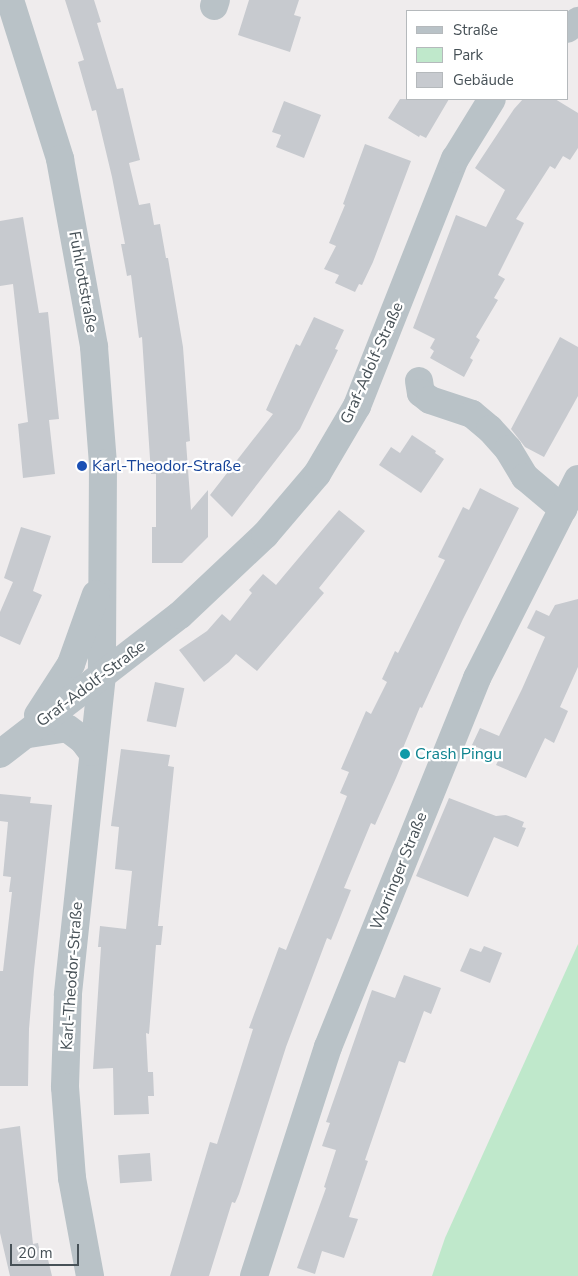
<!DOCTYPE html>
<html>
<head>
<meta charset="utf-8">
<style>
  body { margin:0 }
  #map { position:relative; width:578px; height:1276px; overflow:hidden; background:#efeced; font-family:"Nunito Sans",sans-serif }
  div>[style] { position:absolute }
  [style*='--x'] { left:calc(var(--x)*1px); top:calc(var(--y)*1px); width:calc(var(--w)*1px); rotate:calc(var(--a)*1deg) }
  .green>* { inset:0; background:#bfe8cb }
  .building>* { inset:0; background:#c7cacf; transform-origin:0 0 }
  .minor>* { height:28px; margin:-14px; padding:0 14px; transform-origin:14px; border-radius:14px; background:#b9c2c7 }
  .dots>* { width:14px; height:14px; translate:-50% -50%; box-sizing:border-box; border:2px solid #fff; border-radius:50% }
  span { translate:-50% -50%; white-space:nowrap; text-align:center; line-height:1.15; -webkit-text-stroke:4.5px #fff; paint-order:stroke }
  .street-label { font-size:16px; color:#475157 }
  .transit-label { font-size:16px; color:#164399 }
  .left { translate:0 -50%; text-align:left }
  .culture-label { font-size:16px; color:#0d838f }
  .legend { position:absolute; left:406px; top:10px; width:162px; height:90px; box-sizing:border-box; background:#fff; border:1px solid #b5b9bc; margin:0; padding:6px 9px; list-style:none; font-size:15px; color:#475157 }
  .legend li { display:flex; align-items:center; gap:10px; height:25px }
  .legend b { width:25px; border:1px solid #b5b9bc }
  .scale { position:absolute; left:10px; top:1244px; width:69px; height:22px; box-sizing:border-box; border:2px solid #475157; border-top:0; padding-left:6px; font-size:15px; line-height:18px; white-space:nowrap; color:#475157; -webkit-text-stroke:4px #fff; paint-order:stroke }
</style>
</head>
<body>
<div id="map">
  <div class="green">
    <div style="clip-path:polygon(578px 944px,578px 1276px,432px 1276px,445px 1238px)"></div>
  </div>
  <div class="building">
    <div style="clip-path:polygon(65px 0,94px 0,101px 22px,97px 23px,117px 89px,123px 88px,140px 160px,129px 163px,139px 205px,150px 203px,154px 225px,160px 224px,166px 258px,168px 258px,183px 347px,190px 441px,186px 442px,191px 510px,208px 490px,208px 537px,182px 563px,152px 563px,152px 527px,156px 527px,156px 474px,151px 474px,142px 337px,139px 338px,131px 275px,127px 276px,121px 244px,125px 244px,112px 177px,96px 110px,92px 111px,78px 62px,84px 60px)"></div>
    <div style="clip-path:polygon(249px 0,299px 0,294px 15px,301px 17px,290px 52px,238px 35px)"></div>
    <div style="clip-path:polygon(400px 99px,449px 99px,426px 138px,420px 135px,419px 137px,388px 118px)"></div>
    <div style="clip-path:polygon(523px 99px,555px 99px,578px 113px,578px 148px,570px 160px,563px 156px,555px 169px,550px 166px,516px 219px,524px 223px,498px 275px,505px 279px,494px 298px,498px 300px,476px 337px,480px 340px,470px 358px,473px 360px,464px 377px,430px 358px,434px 351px,430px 348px,435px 339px,413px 328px,456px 215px,486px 227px,505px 190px,475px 168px,514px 109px)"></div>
    <div style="clip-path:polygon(284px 101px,321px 115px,304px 158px,276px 147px,281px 135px,272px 132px)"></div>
    <div style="clip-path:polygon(365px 144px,411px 161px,373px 262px,362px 285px,359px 284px,355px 292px,335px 283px,339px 275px,324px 269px,336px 246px,329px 243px,345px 205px,343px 204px)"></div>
    <div style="clip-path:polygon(23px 217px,39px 313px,48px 312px,59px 419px,49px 420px,55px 474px,23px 478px,18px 424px,28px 422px,13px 284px,0 286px,0 221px)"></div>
    <div style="clip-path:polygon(314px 317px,344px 330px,335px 349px,338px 350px,300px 429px,232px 517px,210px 495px,273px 414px,266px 410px,296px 344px,300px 346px)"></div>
    <div style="clip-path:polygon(560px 337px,578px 347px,578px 396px,544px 457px,525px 447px,511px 429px)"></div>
    <div style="clip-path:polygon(412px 435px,436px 451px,435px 453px,444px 459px,421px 493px,379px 465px,391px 447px,400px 453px)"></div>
    <div style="clip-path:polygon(480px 488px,519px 508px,463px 619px,422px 708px,420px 707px,403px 748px,406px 754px,396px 778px,375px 825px,371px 823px,344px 888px,351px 890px,331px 940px,327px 938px,286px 1047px,239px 1194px,235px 1203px,232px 1202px,209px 1276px,170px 1276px,210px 1142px,217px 1144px,253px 1029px,249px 1028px,279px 947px,286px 950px,347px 796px,340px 793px,349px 772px,341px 769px,366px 711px,371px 714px,387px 682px,382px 679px,395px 651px,398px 653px,445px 560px,438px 557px,463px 507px,469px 510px)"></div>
    <div style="clip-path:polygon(339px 510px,365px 531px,319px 588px,324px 593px,257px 671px,236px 654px,229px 662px,204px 682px,179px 650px,207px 631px,222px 614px,230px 621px,252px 593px,249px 590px,263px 574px,276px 585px)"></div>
    <div style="clip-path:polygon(21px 527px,51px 536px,33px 591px,42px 595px,20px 645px,0 636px,0 612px,13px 582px,4px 578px)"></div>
    <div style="clip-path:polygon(578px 599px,578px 667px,560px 707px,568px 711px,554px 743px,545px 738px,526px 778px,496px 765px,500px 757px,472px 745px,480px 728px,499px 736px,522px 689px,545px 637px,527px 628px,536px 610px,549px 616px,555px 605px)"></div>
    <div style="left:155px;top:682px;width:30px;height:40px;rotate:12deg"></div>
    <div style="clip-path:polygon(121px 749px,170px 755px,168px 766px,174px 767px,158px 926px,163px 926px,161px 945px,156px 945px,149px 1034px,146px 1033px,148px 1072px,153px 1072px,154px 1096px,148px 1096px,149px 1114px,114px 1115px,113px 1068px,93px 1069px,101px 947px,98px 947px,100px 926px,126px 929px,132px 871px,115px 869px,119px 827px,111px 826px)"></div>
    <div style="clip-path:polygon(0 794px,31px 797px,30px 803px,52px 805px,34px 970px,29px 1029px,28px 1086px,0 1086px,0 971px,3px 971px,12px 892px,9px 892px,11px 877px,3px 876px,8px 822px,0 821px)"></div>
    <div style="clip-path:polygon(449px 798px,496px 816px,506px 815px,524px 822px,522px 827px,526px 828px,518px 847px,494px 837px,468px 897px,416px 876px)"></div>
    <div style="clip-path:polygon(484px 946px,502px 953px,490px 983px,460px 971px,470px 948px,481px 952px)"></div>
    <div style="clip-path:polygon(404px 975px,441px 988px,431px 1014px,424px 1011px,405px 1063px,399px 1061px,365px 1160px,368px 1161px,349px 1217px,358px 1219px,344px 1258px,322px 1251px,315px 1274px,297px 1268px,326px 1188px,324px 1187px,336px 1150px,322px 1146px,330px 1123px,326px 1122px,372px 990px,395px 998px)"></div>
    <div style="clip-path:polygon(20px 1126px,33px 1244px,38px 1243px,40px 1252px,46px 1251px,52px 1276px,10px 1276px,0 1233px,0 1129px)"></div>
    <div style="left:150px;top:1153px;width:28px;height:32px;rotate:86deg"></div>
  </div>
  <div class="minor">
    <div style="--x:10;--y:0;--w:167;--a:72.5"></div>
    <div style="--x:60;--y:159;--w:191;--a:79.7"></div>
    <div style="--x:94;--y:347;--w:116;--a:85.6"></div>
    <div style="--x:103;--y:463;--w:212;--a:90.3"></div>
    <div style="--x:102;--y:675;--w:322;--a:96.1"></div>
    <div style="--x:68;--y:995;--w:92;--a:91.9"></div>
    <div style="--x:65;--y:1087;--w:91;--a:85.6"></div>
    <div style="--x:72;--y:1178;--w:100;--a:79.6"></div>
    <div style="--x:214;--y:6;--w:6;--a:-72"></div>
    <div style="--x:567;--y:29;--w:14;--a:-36"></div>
    <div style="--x:419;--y:381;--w:12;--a:81"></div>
    <div style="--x:421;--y:393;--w:11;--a:38"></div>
    <div style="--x:430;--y:400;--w:44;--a:18.4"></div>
    <div style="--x:472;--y:414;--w:23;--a:40"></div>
    <div style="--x:490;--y:429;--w:27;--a:48"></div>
    <div style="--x:508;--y:449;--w:33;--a:59"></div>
    <div style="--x:525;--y:477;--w:50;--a:40.1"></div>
    <div style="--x:38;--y:715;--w:61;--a:-57.1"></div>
    <div style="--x:71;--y:664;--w:74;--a:-70.3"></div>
    <div style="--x:29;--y:734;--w:38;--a:-9"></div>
    <div style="--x:67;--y:728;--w:20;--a:37"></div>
    <div style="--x:83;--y:740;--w:15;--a:53"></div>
    <div style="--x:0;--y:754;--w:227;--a:-37.7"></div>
    <div style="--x:180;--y:615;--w:117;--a:-43.3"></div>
    <div style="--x:265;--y:535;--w:80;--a:-49.6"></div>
    <div style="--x:317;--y:474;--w:79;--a:-59.5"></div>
    <div style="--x:357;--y:406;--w:266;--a:-68.4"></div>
    <div style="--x:455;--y:159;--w:70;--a:-58.3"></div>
    <div style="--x:254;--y:1276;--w:241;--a:-72.1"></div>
    <div style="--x:328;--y:1047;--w:398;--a:-68"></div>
    <div style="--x:477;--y:678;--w:223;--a:-63.1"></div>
  </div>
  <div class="dots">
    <div style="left:82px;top:466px;background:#1a4fb4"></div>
    <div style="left:405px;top:754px;background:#0f9aa8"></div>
  </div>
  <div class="street-label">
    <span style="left:83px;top:282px;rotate:80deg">Fuhlrottstraße</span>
    <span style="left:372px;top:363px;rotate:-66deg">Graf-Adolf-Straße</span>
    <span style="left:91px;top:684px;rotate:-37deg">Graf-Adolf-Straße</span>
    <span style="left:399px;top:871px;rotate:-68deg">Worringer Straße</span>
    <span style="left:72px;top:976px;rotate:-86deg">Karl-Theodor-Straße</span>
  </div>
  <div class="transit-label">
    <span class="left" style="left:92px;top:466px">Karl-Theodor-Straße</span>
  </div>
  <div class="culture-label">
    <span class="left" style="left:415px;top:754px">Crash Pingu</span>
  </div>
  <ul class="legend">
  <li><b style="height:6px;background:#b9c2c7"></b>Straße</li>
  <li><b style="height:14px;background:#bfe8cb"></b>Park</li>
  <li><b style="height:14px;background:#c7cacf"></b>Gebäude</li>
  </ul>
  <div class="scale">20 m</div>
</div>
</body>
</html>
